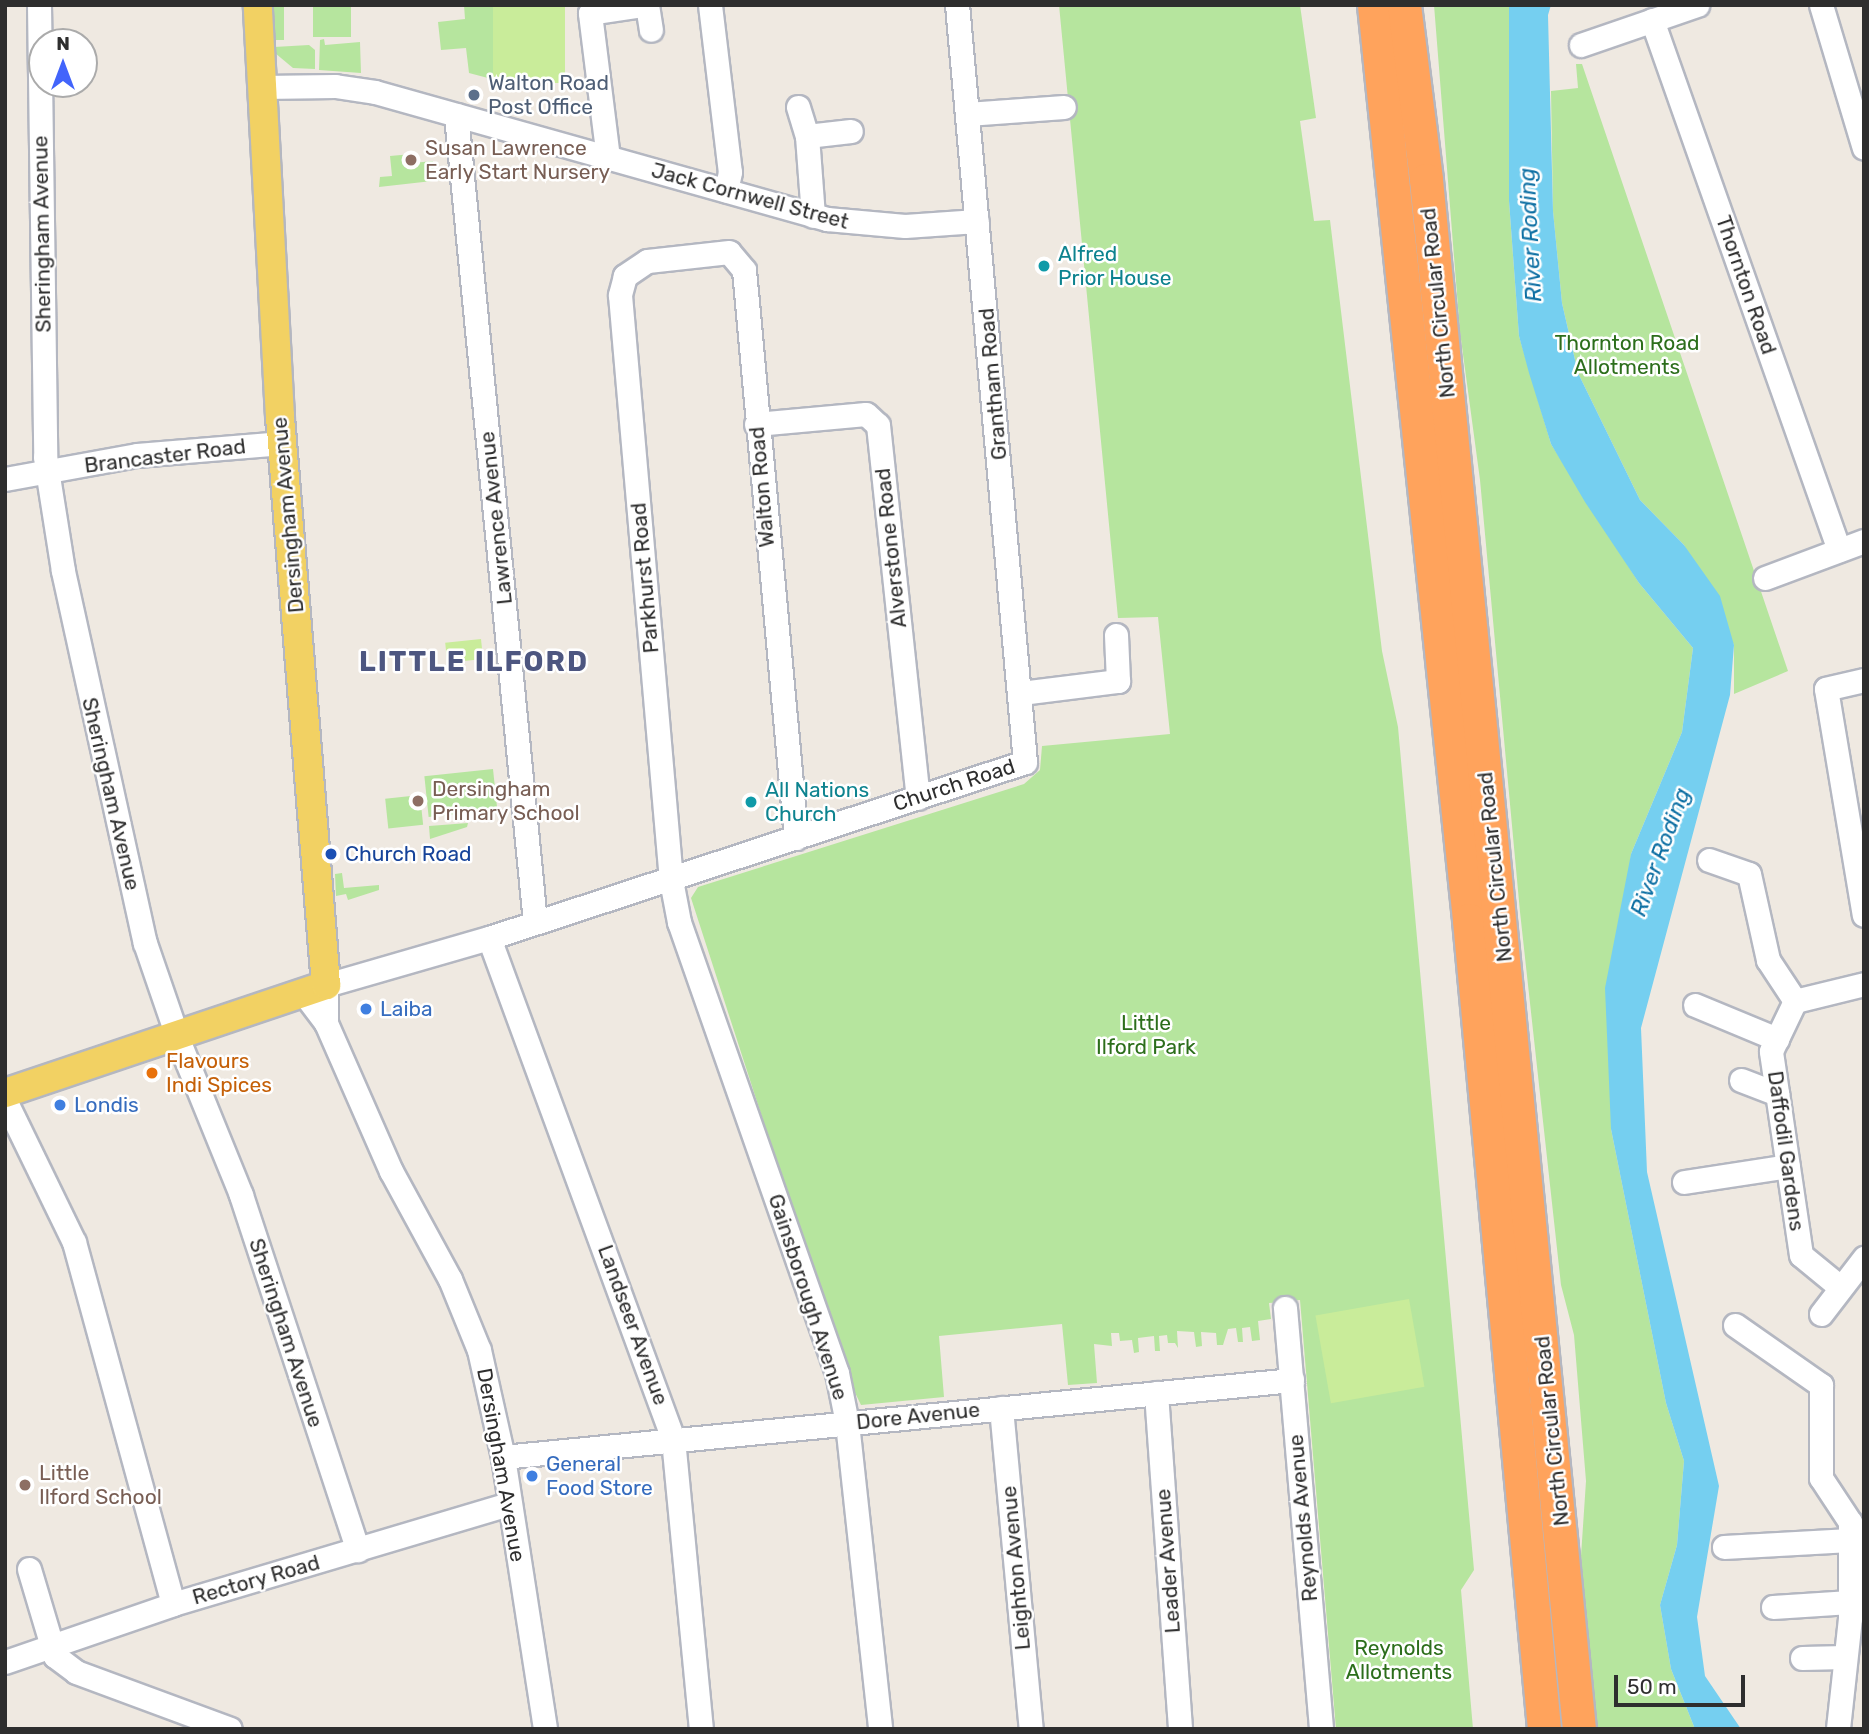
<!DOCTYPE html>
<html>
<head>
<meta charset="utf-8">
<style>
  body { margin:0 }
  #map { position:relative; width:1869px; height:1734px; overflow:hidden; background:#efe9e1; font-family:Rubik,sans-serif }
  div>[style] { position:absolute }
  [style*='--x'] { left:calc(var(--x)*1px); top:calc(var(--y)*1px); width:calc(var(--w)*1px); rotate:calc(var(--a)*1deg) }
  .green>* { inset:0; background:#b6e59e; transform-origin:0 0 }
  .pitch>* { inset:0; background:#c9ec9a; transform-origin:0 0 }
  .water>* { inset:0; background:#75cff0 }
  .roads { filter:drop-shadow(2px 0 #b4b7c1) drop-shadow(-2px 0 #b4b7c1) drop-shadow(0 2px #b4b7c1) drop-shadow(0 -2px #b4b7c1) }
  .minor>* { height:23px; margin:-11.5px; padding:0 11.5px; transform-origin:11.5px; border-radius:11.5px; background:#fff }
  .major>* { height:28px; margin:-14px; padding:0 14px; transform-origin:14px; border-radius:14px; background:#f2d163 }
  .highway>* { height:33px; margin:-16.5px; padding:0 16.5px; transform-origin:16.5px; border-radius:16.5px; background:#ffa35c }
  .dots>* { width:19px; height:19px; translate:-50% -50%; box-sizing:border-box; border:4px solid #fff; border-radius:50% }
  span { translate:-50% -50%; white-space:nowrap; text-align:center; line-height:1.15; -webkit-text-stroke:5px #fff; paint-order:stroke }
  .service-label { font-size:21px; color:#4e5e75 }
  .left { translate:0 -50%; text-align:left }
  .education-label { font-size:21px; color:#785e54 }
  .street-label { font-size:21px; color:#2e2e2e }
  .culture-label { font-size:21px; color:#0d838f }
  .park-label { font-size:21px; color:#2c6e1b }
  .transit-label { font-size:21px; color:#164399 }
  .shop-label { font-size:21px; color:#366cbe }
  .food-label { font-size:21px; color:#c56008 }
  .water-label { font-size:23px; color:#0d6fa3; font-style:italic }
  .district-label { font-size:28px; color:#4d5680; font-weight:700; letter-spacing:2px }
  .frame { position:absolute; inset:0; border:7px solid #2e2e2e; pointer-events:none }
  .north { position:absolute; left:28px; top:28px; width:70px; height:70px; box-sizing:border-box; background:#fff; border:2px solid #ababab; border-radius:50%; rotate:0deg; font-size:19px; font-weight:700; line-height:28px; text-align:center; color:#2e2e2e }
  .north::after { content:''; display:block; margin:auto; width:24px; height:32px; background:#4264fb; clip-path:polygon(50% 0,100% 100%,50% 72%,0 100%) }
  .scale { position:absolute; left:1614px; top:1675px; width:131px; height:32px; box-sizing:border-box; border:4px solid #2e2e2e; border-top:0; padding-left:9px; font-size:21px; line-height:24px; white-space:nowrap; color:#2e2e2e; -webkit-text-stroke:5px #fff; paint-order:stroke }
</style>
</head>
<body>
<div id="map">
  <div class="green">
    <div style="left:271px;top:5px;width:13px;height:35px"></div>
    <div style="left:313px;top:5px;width:38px;height:32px"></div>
    <div style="clip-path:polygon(464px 5px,493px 5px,503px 82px,469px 73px,466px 48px,441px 50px,438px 22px,465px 19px)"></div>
    <div style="clip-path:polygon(1059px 5px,1300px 5px,1316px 118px,1300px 121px,1314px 221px,1330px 220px,1382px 651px,1398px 727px,1474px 1570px,1461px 1590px,1473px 1729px,1336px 1729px,1300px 1300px,1269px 1303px,1271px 1319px,1258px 1321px,1260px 1340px,1252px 1341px,1250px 1327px,1242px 1328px,1243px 1342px,1238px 1342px,1236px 1328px,1228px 1329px,1223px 1345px,1217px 1345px,1216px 1333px,1201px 1332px,1202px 1346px,1196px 1347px,1194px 1332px,1177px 1331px,1178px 1348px,1175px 1343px,1168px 1343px,1167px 1335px,1159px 1336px,1160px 1351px,1155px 1351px,1154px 1336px,1138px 1338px,1139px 1352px,1134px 1353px,1132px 1340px,1120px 1341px,1119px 1333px,1111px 1333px,1112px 1346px,1094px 1344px,1097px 1383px,1068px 1385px,1062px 1324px,939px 1336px,944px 1397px,861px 1405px,844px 1370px,691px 898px,698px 887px,1024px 784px,1040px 770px,1042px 746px,1170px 734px,1158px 617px,1118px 618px)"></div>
    <div style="clip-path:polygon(1434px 5px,1511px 5px,1509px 201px,1519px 336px,1551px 444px,1639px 583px,1693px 648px,1682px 732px,1631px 854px,1611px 1129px,1666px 1403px,1684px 1461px,1677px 1545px,1660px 1605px,1671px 1669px,1695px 1729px,1596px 1729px,1581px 1556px,1586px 1481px,1574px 1335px,1561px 1285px,1520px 912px,1480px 480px,1460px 332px)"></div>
    <div style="clip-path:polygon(324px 39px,325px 45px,360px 42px,361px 73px,319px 70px,320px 40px)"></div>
    <div style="clip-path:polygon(309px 45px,315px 50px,315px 69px,293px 68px,275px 53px,274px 47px)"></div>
    <div style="clip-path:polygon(1576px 64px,1582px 64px,1788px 671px,1734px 694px,1734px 645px,1684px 545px,1640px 500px,1578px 373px,1562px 303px,1553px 211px,1551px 91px,1578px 88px)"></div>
    <div style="clip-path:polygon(412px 154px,413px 163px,433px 161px,434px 173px,440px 173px,441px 180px,379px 187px,380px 177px,392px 176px,390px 156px)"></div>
    <div style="left:493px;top:769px;width:41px;height:69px;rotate:84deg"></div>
    <div style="left:420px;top:795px;width:30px;height:35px;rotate:84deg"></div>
    <div style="clip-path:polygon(468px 823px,467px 827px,430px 839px,429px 826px)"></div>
    <div style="clip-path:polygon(342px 873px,344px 888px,379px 885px,379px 890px,348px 900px,346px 894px,336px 896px,335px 874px)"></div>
  </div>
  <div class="pitch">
    <div style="left:493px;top:5px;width:72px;height:78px"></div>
    <div style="left:481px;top:639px;width:20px;height:36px;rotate:84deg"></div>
    <div style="left:1409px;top:1299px;width:89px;height:95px;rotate:80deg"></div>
  </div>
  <div class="water">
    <div style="clip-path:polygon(1509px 5px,1551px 5px,1548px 15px,1553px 211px,1562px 303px,1578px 373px,1640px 500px,1684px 545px,1720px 596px,1734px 645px,1730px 695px,1641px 1028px,1647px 1172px,1719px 1486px,1697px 1617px,1705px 1676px,1741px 1729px,1695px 1729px,1671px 1669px,1660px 1605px,1677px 1545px,1684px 1461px,1666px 1403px,1611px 1129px,1605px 988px,1631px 854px,1682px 732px,1693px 648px,1639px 583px,1585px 502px,1551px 444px,1529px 373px,1519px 336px,1509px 201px)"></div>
  </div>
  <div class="roads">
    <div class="minor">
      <div style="--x:39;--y:5;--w:452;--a:89.2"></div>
      <div style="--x:45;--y:457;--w:115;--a:81"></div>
      <div style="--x:63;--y:571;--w:381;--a:77.6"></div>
      <div style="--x:145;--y:943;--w:105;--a:71"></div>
      <div style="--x:179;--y:1042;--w:165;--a:67.9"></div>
      <div style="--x:241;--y:1195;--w:374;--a:71.8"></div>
      <div style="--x:647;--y:5;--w:25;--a:81"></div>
      <div style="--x:710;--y:5;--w:168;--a:83.2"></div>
      <div style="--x:730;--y:172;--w:19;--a:102"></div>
      <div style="--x:1821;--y:5;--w:149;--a:73.3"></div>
      <div style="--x:1652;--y:20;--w:562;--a:70.57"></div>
      <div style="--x:1581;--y:45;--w:123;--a:-19"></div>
      <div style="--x:262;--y:87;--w:73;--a:-0.8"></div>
      <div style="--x:335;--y:86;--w:40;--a:8.5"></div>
      <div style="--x:375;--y:92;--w:470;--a:15.7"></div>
      <div style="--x:827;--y:219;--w:78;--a:5.1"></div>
      <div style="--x:905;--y:226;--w:72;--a:-4"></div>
      <div style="--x:798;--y:107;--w:30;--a:73"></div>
      <div style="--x:807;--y:136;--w:80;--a:85.7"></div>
      <div style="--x:967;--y:114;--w:97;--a:-4.1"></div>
      <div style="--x:456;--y:115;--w:811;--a:84.41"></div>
      <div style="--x:807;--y:136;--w:44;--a:-6.5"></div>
      <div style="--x:608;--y:158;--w:146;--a:-97.1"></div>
      <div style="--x:590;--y:13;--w:54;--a:-8.6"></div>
      <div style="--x:756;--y:424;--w:110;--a:-5.2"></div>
      <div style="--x:866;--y:414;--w:16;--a:43"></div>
      <div style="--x:878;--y:425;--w:375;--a:83.9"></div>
      <div style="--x:5;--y:479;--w:134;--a:-10.3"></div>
      <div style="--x:137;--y:455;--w:146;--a:-4.7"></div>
      <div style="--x:1765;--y:578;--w:106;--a:-20.5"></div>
      <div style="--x:1864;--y:680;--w:39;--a:167"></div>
      <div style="--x:1826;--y:689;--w:229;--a:80.5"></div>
      <div style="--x:1021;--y:693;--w:98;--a:-7.1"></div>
      <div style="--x:1118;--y:681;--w:46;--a:-92.5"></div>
      <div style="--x:796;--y:838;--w:570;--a:-95.23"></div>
      <div style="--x:744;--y:270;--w:23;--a:-130"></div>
      <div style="--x:729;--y:252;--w:82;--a:173.7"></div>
      <div style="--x:647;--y:261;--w:27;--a:146"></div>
      <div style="--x:625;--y:276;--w:20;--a:105"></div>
      <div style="--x:620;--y:295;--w:587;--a:85.02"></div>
      <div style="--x:671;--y:880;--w:43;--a:79.2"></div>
      <div style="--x:679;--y:922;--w:478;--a:70.7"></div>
      <div style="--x:837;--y:1373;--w:51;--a:78.7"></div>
      <div style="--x:847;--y:1423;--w:308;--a:83.8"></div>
      <div style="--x:1709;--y:860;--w:42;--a:19.3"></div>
      <div style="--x:1749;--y:874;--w:88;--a:77.5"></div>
      <div style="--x:1768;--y:960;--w:49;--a:56.6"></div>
      <div style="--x:489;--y:938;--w:534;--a:69.83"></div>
      <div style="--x:673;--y:1439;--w:291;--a:84.5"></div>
      <div style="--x:302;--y:991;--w:40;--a:53"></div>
      <div style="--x:326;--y:1023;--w:162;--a:66.3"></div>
      <div style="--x:391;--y:1171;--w:123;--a:61.4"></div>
      <div style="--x:450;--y:1279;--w:77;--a:67.8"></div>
      <div style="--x:479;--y:1350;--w:110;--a:77.4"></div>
      <div style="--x:503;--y:1457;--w:275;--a:81.2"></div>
      <div style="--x:1695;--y:1005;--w:89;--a:22.5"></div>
      <div style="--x:326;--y:1023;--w:38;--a:-90"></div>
      <div style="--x:326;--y:985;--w:170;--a:-16.1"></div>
      <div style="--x:489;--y:938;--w:564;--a:-18.18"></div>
      <div style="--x:1025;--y:762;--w:760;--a:-95.13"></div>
      <div style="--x:1741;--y:1080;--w:39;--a:21"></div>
      <div style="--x:5;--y:1100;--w:158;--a:64.1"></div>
      <div style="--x:74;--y:1242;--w:375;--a:74.7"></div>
      <div style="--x:1684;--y:1182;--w:105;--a:-8.7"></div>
      <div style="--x:1840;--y:1287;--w:50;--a:-140.6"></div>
      <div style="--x:1801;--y:1255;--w:206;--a:-98.4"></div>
      <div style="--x:1771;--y:1051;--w:55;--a:-64.4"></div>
      <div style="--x:1795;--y:1001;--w:71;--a:-13.8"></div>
      <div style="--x:1285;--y:1308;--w:423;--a:85.1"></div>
      <div style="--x:1821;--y:1314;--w:71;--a:-52.5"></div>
      <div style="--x:1735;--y:1325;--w:105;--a:34.9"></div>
      <div style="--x:1821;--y:1385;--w:93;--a:90"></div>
      <div style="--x:1821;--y:1478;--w:53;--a:56.6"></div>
      <div style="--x:1850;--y:1522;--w:96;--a:90"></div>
      <div style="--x:1850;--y:1618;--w:112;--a:96.2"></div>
      <div style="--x:1156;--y:1393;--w:337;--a:85.9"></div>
      <div style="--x:1001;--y:1408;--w:322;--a:84.7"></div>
      <div style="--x:503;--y:1457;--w:793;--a:-5.57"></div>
      <div style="--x:1724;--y:1547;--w:126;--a:-3.2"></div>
      <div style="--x:29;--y:1569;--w:91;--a:73.4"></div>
      <div style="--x:55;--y:1656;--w:26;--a:37"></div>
      <div style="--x:76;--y:1672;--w:164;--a:20.3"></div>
      <div style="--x:1773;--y:1607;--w:77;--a:-3.7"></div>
      <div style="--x:1802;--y:1658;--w:43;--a:-1.3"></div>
      <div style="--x:5;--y:1662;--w:178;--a:-19"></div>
      <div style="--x:173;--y:1604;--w:350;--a:-16.6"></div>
    </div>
    <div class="major">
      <div style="--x:5;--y:1093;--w:339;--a:-18.6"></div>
      <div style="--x:326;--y:985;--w:570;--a:-94.63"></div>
      <div style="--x:280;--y:417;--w:413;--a:-93.1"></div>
    </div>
    <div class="highway">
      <div style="--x:1374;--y:5;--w:920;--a:84.07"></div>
      <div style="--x:1469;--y:920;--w:812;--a:84.7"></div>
      <div style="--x:1404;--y:5;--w:176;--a:82.8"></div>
      <div style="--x:1426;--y:180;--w:1557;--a:84.36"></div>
    </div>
  </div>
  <div class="dots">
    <div style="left:474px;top:95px;background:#5c6f8a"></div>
    <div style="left:411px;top:160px;background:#8d6e63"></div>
    <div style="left:1044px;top:266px;background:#0f9aa8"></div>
    <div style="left:418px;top:801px;background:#8d6e63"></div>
    <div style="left:751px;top:802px;background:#0f9aa8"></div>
    <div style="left:331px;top:854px;background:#1a4fb4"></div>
    <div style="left:366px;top:1009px;background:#3f7fe0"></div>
    <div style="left:152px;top:1073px;background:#e8710a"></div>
    <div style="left:60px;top:1105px;background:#3f7fe0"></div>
    <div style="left:532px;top:1476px;background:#3f7fe0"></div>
    <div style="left:25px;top:1485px;background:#8d6e63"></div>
  </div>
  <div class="service-label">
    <span class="left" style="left:488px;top:95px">Walton Road<br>Post Office</span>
  </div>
  <div class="education-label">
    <span class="left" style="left:425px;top:160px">Susan Lawrence<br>Early Start Nursery</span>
    <span class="left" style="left:432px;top:801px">Dersingham<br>Primary School</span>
    <span class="left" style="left:39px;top:1485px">Little<br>Ilford School</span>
  </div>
  <div class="street-label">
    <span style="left:750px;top:196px;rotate:15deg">Jack Cornwell Street</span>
    <span style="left:42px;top:234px;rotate:-91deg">Sheringham Avenue</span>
    <span style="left:1746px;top:285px;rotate:71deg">Thornton Road</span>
    <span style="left:1438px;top:303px;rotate:-96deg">North Circular Road</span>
    <span style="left:993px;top:384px;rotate:-95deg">Grantham Road</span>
    <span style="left:165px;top:456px;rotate:-7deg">Brancaster Road</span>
    <span style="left:762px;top:487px;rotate:-95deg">Walton Road</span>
    <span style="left:288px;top:515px;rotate:-95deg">Dersingham Avenue</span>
    <span style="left:496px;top:518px;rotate:-96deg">Lawrence Avenue</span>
    <span style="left:891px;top:548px;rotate:-96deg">Alverstone Road</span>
    <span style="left:645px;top:578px;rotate:-95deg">Parkhurst Road</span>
    <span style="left:954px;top:785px;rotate:-18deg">Church Road</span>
    <span style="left:111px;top:794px;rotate:77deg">Sheringham Avenue</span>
    <span style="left:1495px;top:867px;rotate:-96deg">North Circular Road</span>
    <span style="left:1786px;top:1151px;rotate:82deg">Daffodil Gardens</span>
    <span style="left:808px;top:1297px;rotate:72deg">Gainsborough Avenue</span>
    <span style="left:633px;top:1325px;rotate:70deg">Landseer Avenue</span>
    <span style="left:286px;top:1333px;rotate:72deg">Sheringham Avenue</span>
    <span style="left:918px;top:1416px;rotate:-6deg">Dore Avenue</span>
    <span style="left:1552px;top:1431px;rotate:-96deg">North Circular Road</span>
    <span style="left:501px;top:1465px;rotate:80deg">Dersingham Avenue</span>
    <span style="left:1303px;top:1518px;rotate:-95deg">Reynolds Avenue</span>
    <span style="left:1168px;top:1561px;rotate:-94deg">Leader Avenue</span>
    <span style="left:1016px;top:1568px;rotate:-95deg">Leighton Avenue</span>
    <span style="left:256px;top:1580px;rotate:-16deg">Rectory Road</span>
  </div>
  <div class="culture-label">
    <span class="left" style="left:1058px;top:266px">Alfred<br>Prior House</span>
    <span class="left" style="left:765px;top:802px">All Nations<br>Church</span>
  </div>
  <div class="park-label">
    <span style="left:1627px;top:355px">Thornton Road<br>Allotments</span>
    <span style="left:1146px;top:1035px">Little<br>Ilford Park</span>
    <span style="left:1399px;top:1660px">Reynolds<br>Allotments</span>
  </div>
  <div class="transit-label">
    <span class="left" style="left:345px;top:854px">Church Road</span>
  </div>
  <div class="shop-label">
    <span class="left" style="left:380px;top:1009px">Laiba</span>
    <span class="left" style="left:74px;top:1105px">Londis</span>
    <span class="left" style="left:546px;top:1476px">General<br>Food Store</span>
  </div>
  <div class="food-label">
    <span class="left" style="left:166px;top:1073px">Flavours<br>Indi Spices</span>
  </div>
  <div class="water-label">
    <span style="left:1530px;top:235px;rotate:-93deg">River Roding</span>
    <span style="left:1660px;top:852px;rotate:-70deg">River Roding</span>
  </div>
  <div class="district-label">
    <span style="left:474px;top:662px">LITTLE ILFORD</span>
  </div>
  <div class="frame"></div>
  <div class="north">N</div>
  <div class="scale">50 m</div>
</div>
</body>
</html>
